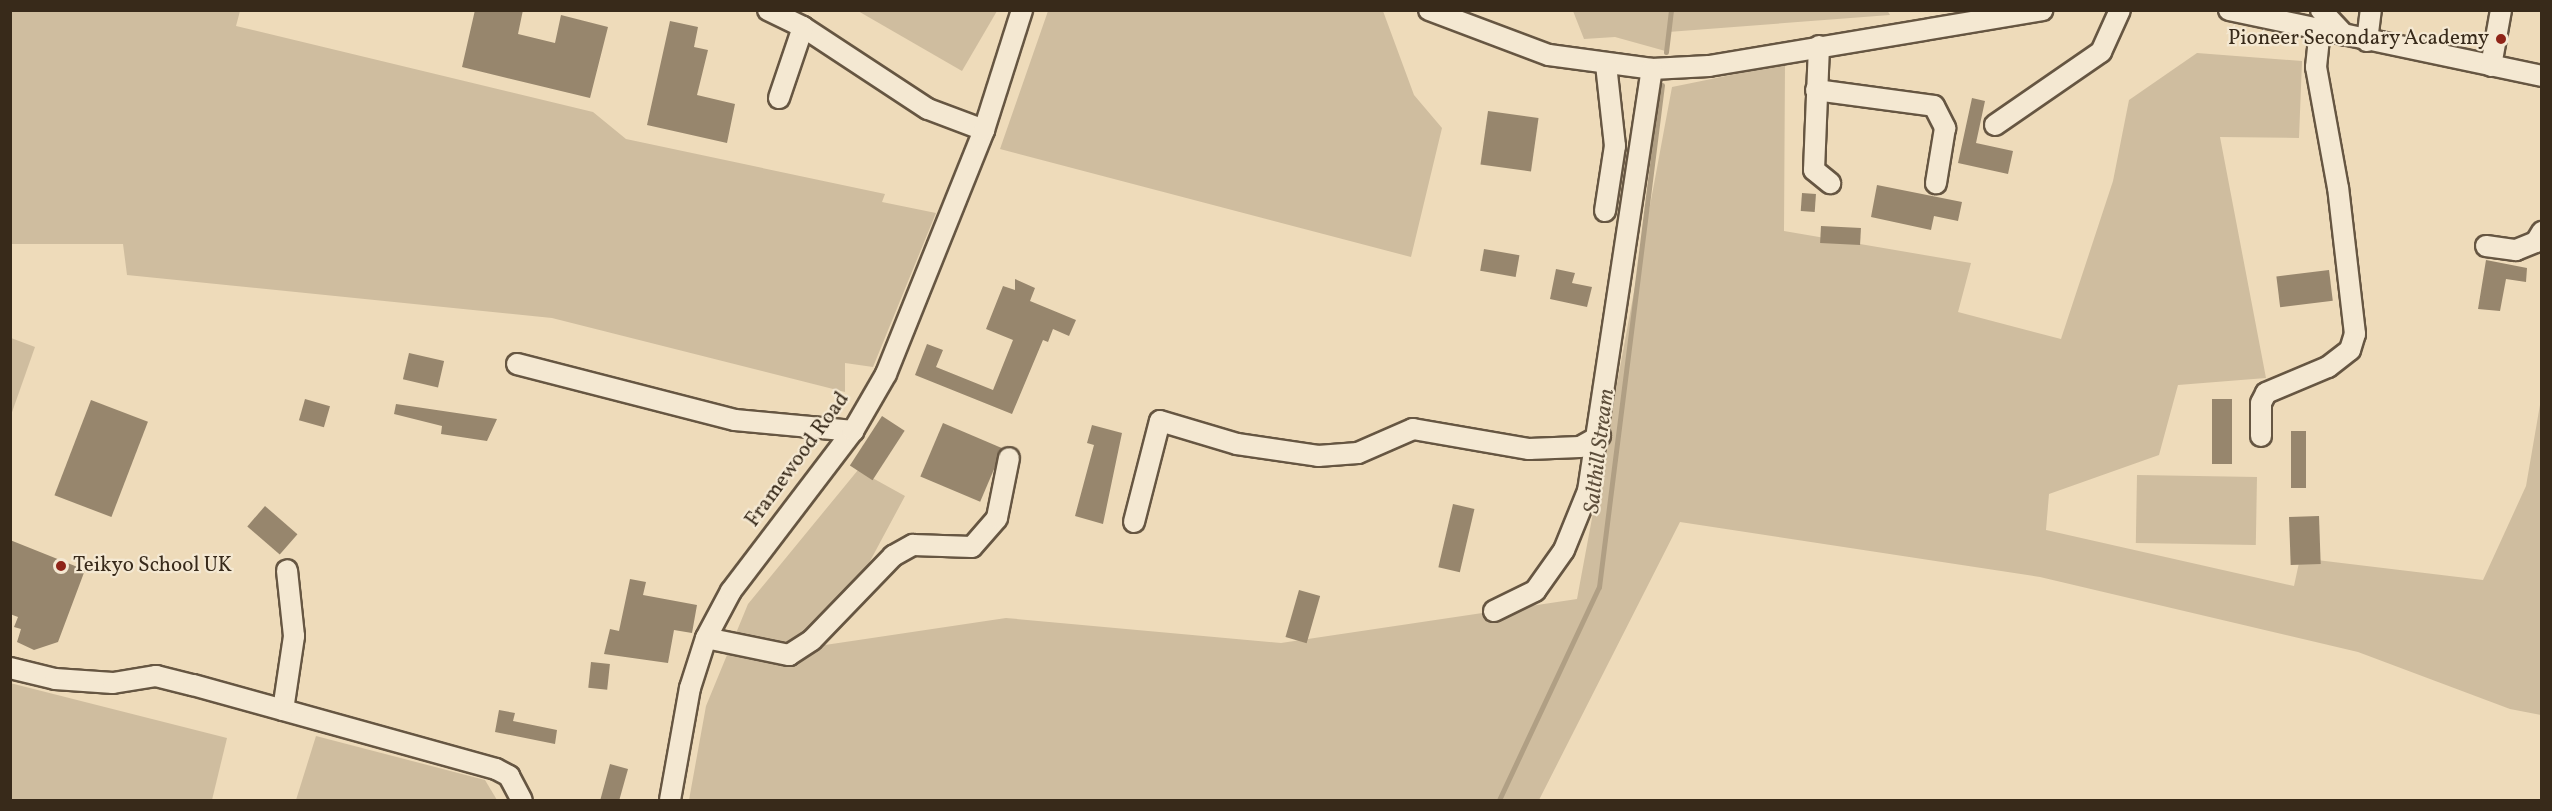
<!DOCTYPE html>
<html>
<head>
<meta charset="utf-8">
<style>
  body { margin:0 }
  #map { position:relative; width:2552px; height:811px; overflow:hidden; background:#eedbba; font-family:Vollkorn,serif }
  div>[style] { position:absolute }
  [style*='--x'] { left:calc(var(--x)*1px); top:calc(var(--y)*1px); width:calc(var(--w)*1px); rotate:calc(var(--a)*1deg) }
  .green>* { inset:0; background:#cfbd9f; transform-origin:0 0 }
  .stream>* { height:5px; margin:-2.5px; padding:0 2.5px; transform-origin:2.5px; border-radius:2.5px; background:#b09f84 }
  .building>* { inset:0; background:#97866d; transform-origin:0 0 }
  .roads { filter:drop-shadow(2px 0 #665642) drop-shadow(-2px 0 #665642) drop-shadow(0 2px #665642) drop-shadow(0 -2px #665642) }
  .minor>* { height:20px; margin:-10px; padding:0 10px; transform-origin:10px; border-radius:10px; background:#f4e8d2 }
  .dots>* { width:16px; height:16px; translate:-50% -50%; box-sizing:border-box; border:3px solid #f4e8d2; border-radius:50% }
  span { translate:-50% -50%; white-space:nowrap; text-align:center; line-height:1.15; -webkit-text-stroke:4.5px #f4e8d2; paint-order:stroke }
  .poi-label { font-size:21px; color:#382a1a }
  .right { translate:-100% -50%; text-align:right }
  .left { translate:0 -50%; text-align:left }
  .street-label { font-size:21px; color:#382a1a }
  .water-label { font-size:22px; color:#5c4d3a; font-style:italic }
  .frame { position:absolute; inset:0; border:12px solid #382a1a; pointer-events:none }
</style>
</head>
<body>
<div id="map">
  <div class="green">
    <div style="clip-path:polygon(1887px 10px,1890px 15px,1668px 32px,1669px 52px,1615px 37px,1584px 39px,1573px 11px)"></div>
    <div style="clip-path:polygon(10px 11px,240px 11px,236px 26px,593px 112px,626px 139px,885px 194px,882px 202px,936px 213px,873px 367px,845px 363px,845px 392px,552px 318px,127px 275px,123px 244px,11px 244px)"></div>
    <div style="clip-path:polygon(858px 11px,997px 11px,962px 71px)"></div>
    <div style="clip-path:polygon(1048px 11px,1383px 11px,1414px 95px,1442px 128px,1411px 257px,1000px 149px)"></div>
    <div style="clip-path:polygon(2197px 53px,2302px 61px,2299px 138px,2220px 137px,2266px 378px,2178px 385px,2159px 455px,2049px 494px,2046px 530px,2294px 586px,2300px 558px,2483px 580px,2526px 486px,2541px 399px,2541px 715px,2510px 709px,2358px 652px,2040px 577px,1680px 522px,1539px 800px,689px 800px,706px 706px,748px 604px,858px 470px,905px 496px,825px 645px,1006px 618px,1281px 643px,1577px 599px,1672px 87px,1785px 64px,1784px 231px,1971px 263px,1958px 312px,2061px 339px,2113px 181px,2129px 100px)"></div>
    <div style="clip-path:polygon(11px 338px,35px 347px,11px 415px,10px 338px)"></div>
    <div style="left:2137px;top:475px;width:120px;height:68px;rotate:1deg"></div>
    <div style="clip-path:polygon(10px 683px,227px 738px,212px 800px,11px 800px)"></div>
    <div style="clip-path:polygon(316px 736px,485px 780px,497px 800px,296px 800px)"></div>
  </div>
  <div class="stream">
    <div style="--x:1666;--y:52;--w:42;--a:-83.2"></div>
    <div style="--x:1499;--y:800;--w:235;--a:-64.9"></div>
    <div style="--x:1599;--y:587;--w:506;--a:-82.85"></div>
  </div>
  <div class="building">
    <div style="clip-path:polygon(475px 10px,523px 10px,518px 34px,555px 43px,561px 15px,608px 27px,590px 98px,462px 67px)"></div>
    <div style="clip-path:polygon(670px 21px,698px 27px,694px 47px,708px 50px,697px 95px,735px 104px,727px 143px,647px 125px)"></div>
    <div style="clip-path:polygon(1972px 98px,1985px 101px,1976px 143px,2013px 151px,2008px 174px,1958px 163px)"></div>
    <div style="left:1488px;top:111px;width:51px;height:54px;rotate:8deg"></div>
    <div style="clip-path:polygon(1877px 185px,1962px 202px,1958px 221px,1934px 216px,1931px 230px,1871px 217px)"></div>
    <div style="left:1802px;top:193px;width:14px;height:18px;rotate:4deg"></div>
    <div style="left:1821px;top:226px;width:40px;height:17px;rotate:3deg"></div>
    <div style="left:1484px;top:249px;width:36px;height:22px;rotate:10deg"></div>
    <div style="clip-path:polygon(2486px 260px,2527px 268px,2526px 282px,2506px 279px,2500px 311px,2478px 309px)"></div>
    <div style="clip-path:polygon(1556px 269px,1575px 273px,1572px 283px,1592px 287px,1587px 307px,1550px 299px)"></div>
    <div style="left:2329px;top:270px;width:31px;height:53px;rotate:83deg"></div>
    <div style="clip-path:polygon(1015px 279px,1035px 288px,1030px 301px,1076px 320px,1069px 336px,1053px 329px,1048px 342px,1043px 340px,1012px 414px,915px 375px,927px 344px,943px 350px,936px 367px,993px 390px,1013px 340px,986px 329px,1003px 286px,1015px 290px)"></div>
    <div style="left:409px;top:353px;width:36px;height:27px;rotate:13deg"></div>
    <div style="left:305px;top:399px;width:26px;height:22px;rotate:16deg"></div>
    <div style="left:2212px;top:399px;width:20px;height:65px"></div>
    <div style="left:91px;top:400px;width:61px;height:102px;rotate:21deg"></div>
    <div style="clip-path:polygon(396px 404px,497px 419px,487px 441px,441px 434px,442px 426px,394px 414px)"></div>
    <div style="left:882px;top:416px;width:27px;height:59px;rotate:33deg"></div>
    <div style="left:943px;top:423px;width:65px;height:58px;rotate:23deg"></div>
    <div style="clip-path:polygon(1092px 425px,1122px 433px,1103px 524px,1075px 516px,1094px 445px,1087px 443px)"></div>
    <div style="left:2291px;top:431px;width:15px;height:57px"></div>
    <div style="left:1453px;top:504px;width:22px;height:65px;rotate:13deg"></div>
    <div style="left:265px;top:506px;width:43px;height:27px;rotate:41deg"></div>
    <div style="left:2319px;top:516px;width:48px;height:30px;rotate:88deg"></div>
    <div style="clip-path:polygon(10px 540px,85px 570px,58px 642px,34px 650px,17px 642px,21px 629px,14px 627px,18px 617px,10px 614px)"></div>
    <div style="clip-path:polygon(630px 579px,646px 582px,643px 595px,697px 605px,692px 633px,674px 630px,668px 663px,604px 654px,610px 629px,619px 631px)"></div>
    <div style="left:1299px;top:590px;width:22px;height:49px;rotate:16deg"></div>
    <div style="left:591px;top:662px;width:19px;height:26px;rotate:6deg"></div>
    <div style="clip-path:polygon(499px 710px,515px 713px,513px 721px,557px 730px,555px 744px,495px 732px)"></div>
    <div style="clip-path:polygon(610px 764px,628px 769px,619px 801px,600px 801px)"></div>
  </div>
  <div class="roads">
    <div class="minor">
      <div style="--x:768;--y:10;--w:39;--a:26"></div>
      <div style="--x:803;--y:27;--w:149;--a:33.3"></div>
      <div style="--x:928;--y:109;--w:60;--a:20.6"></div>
      <div style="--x:1429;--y:10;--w:128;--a:20.6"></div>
      <div style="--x:1549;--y:55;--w:104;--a:7.7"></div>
      <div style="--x:1652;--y:69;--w:57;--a:-3"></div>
      <div style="--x:1709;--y:66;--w:338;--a:-9.5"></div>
      <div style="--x:2229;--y:10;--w:320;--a:11.9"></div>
      <div style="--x:2321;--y:10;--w:34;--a:47"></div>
      <div style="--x:2367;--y:41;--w:31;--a:-83"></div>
      <div style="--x:1819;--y:46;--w:124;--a:92.3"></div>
      <div style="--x:1814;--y:170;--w:21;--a:39"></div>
      <div style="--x:2491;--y:66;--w:57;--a:-79.9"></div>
      <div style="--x:1816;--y:90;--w:119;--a:7.7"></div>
      <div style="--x:1934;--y:106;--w:25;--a:63"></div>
      <div style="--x:1945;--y:128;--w:56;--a:99.3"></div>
      <div style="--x:779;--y:98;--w:75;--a:-71.3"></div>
      <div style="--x:1995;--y:125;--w:129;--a:-34.6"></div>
      <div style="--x:2101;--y:52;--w:46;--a:-65.7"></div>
      <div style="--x:1605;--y:211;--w:66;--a:-81.3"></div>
      <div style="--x:1615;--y:146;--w:81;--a:-96.3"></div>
      <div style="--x:2486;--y:246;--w:30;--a:8"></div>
      <div style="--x:2516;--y:250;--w:22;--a:-22"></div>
      <div style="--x:2536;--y:242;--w:12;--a:-59"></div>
      <div style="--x:517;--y:364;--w:225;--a:14.4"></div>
      <div style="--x:735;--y:420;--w:119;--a:5.3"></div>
      <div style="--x:2261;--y:436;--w:33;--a:-90"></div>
      <div style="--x:2261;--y:403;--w:11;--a:-63"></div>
      <div style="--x:2266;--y:393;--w:67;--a:-22.8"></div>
      <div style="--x:2328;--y:367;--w:28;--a:-38"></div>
      <div style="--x:2350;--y:350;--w:17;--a:-73"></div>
      <div style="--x:2355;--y:334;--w:147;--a:-96.6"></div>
      <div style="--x:2338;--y:188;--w:123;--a:-100.3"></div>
      <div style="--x:2316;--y:67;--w:37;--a:-84"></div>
      <div style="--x:1134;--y:522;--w:104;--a:-75.6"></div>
      <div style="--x:1160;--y:421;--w:80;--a:16.6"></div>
      <div style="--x:1237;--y:444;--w:82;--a:8.4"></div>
      <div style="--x:1318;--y:456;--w:40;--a:-4.3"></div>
      <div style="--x:1358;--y:453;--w:60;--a:-23.6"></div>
      <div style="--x:1413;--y:429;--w:118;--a:9.8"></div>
      <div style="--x:1529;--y:449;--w:51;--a:-2.2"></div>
      <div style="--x:1580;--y:447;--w:23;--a:-29"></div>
      <div style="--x:1494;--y:611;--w:46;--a:-26"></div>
      <div style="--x:1535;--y:591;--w:50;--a:-54.7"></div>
      <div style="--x:1564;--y:550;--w:64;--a:-67.9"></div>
      <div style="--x:1588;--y:491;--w:427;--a:-81.4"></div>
      <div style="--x:706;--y:638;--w:85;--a:11.6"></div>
      <div style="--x:789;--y:655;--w:27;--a:-33"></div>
      <div style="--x:812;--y:640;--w:117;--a:-46"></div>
      <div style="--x:893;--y:556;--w:23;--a:-29"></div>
      <div style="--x:913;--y:545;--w:59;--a:1.9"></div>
      <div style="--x:972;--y:547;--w:38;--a:-49"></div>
      <div style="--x:997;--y:518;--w:61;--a:-78.7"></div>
      <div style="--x:10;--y:668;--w:46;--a:13.7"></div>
      <div style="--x:55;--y:679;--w:58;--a:3.9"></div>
      <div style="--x:113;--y:683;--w:44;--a:-9.2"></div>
      <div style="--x:156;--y:676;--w:38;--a:14"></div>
      <div style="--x:193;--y:685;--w:314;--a:15.5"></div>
      <div style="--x:496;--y:769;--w:15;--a:28"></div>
      <div style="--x:509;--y:776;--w:27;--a:62"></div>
      <div style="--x:283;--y:710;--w:75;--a:-81.5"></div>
      <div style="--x:294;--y:636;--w:66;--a:-96.1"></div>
      <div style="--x:670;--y:800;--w:114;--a:-79.9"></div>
      <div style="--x:690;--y:688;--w:52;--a:-72.3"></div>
      <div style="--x:706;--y:638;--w:53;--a:-62"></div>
      <div style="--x:731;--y:591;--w:201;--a:-52.7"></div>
      <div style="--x:853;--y:431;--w:66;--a:-59.9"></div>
      <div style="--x:886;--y:374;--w:263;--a:-68.1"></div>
      <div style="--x:984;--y:130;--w:126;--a:-72.4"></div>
    </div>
  </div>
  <div class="dots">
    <div style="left:2501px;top:39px;background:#8f2418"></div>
    <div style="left:61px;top:566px;background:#8f2418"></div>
  </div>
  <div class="poi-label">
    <span class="right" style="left:2489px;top:39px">Pioneer Secondary Academy</span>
    <span class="left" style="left:73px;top:566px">Teikyo School UK</span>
  </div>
  <div class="street-label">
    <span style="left:798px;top:460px;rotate:-54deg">Framewood Road</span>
  </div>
  <div class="water-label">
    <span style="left:1600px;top:451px;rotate:-83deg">Salthill Stream</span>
  </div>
  <div class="frame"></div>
</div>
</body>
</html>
